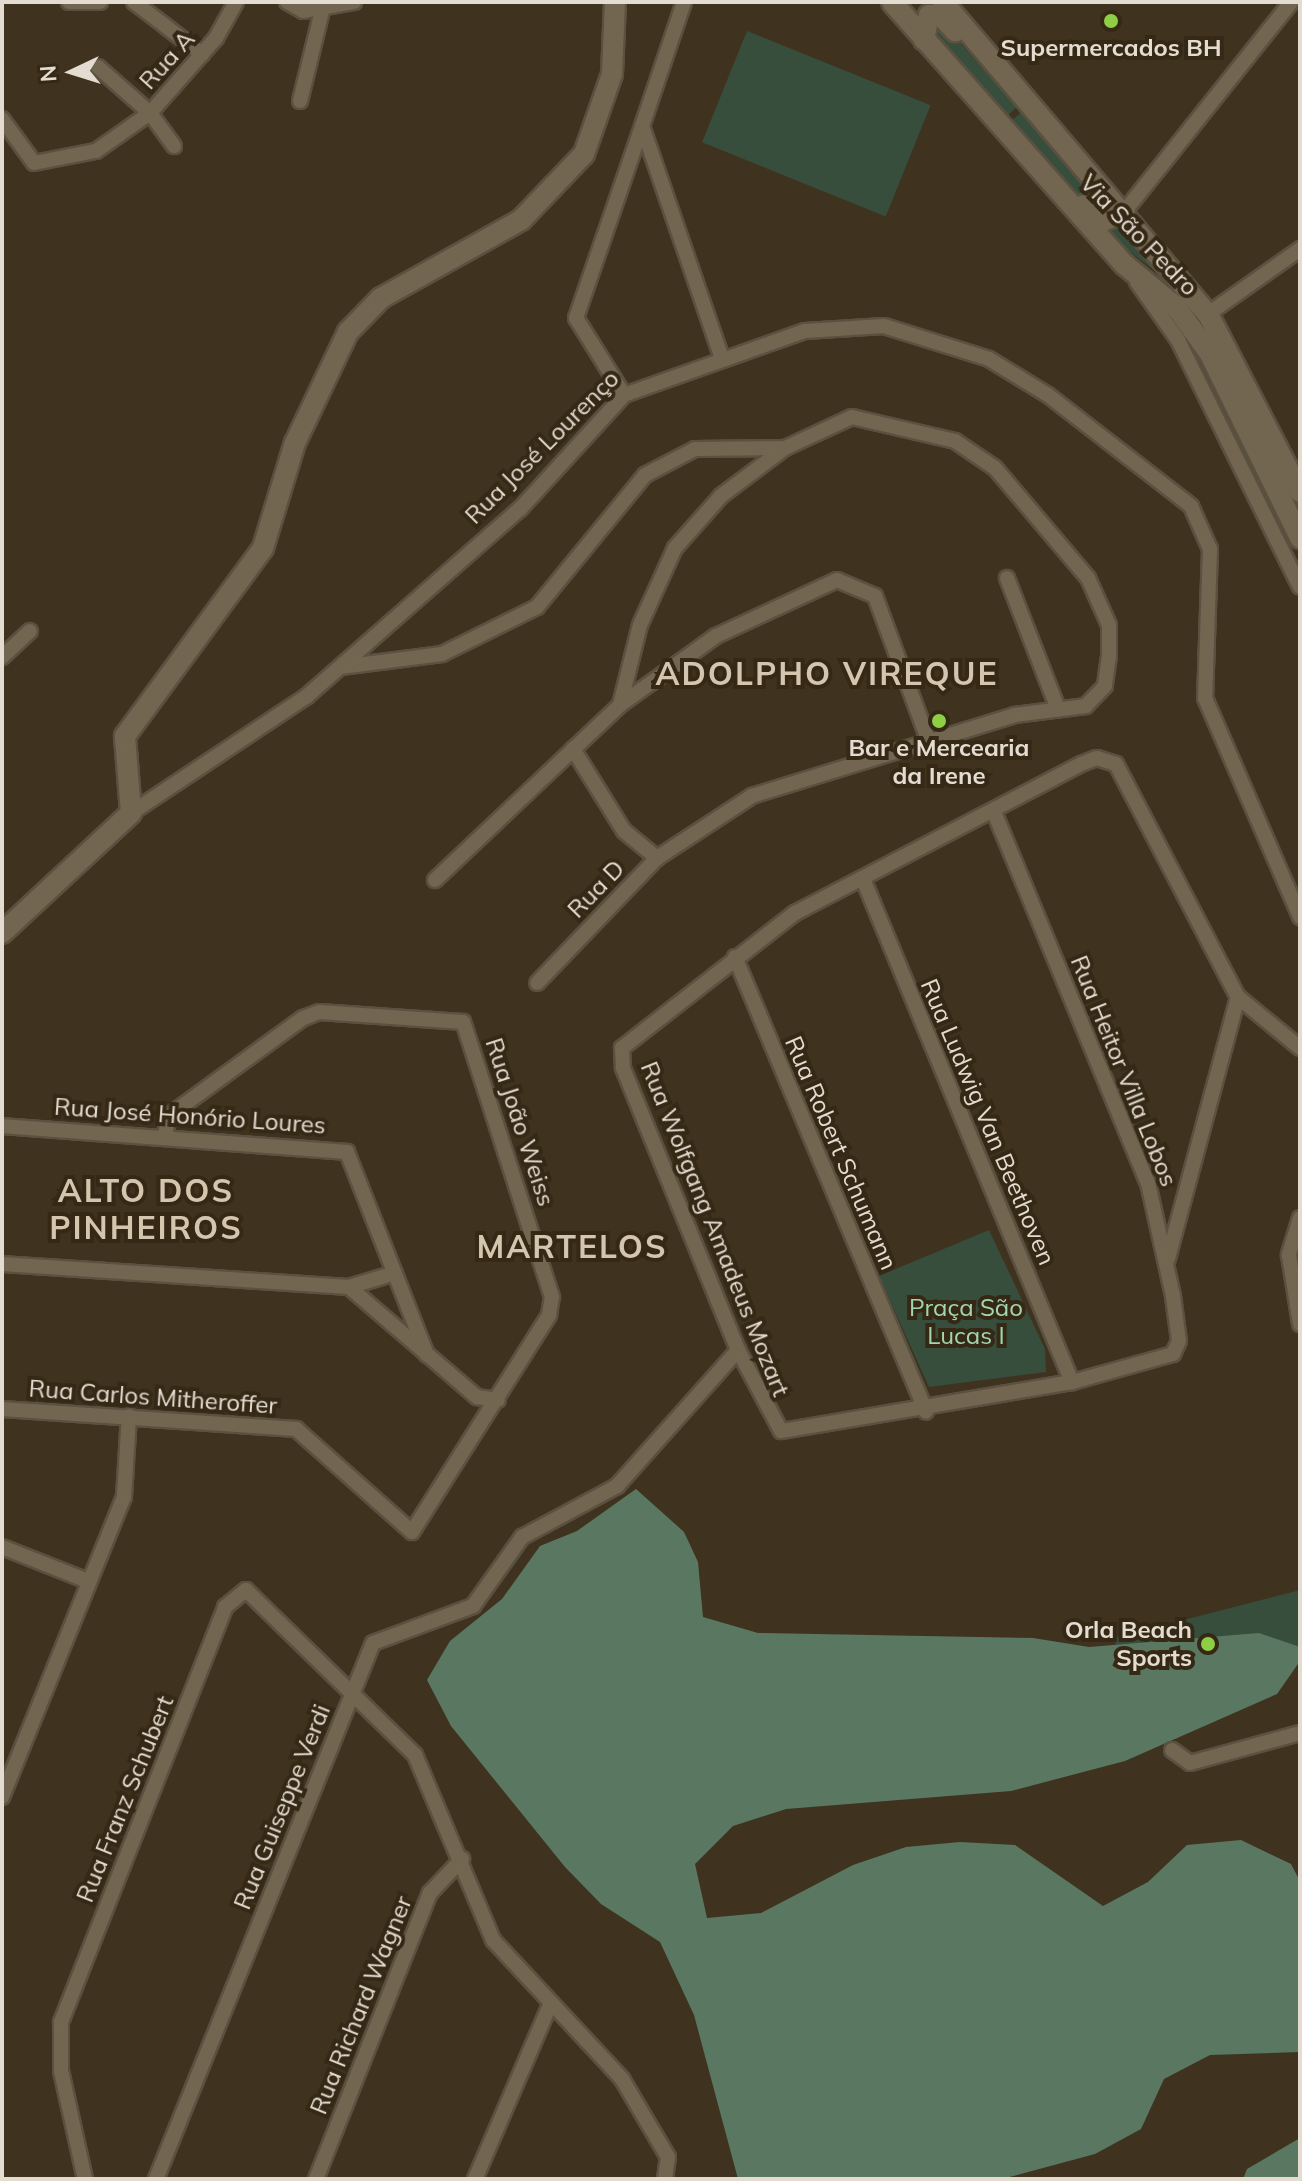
<!DOCTYPE html>
<html>
<head>
<meta charset="utf-8">
<style>
  body { margin:0 }
  #map { position:relative; width:1302px; height:2181px; overflow:hidden; background:#3f3320; font-family:Mulish,sans-serif }
  div>[style] { position:absolute }
  [style*='--x'] { left:calc(var(--x)*1px); top:calc(var(--y)*1px); width:calc(var(--w)*1px); rotate:calc(var(--a)*1deg) }
  .green>* { inset:0; background:#374e3c; transform-origin:0 0 }
  .forest>* { inset:0; background:#5a7861 }
  .roads { filter:drop-shadow(2px 0 #5b5140) drop-shadow(-2px 0 #5b5140) drop-shadow(0 2px #5b5140) drop-shadow(0 -2px #5b5140) }
  .street>* { height:14px; margin:-7px; padding:0 7px; transform-origin:7px; border-radius:7px; background:#736651 }
  .secondary>* { height:20px; margin:-10px; padding:0 10px; transform-origin:10px; border-radius:10px; background:#736651 }
  .dots>* { width:22px; height:22px; translate:-50% -50%; box-sizing:border-box; border:4px solid #352916; border-radius:50% }
  span { translate:-50% -50%; white-space:nowrap; text-align:center; line-height:1.15; -webkit-text-stroke:8px #352916; paint-order:stroke }
  .poi-label { font-size:24px; color:#e4dcd1; font-weight:700 }
  .right { translate:-100% -50%; text-align:right }
  .street-label { font-size:24px; color:#e4dcd1 }
  .park-label { font-size:24px; color:#a2d7ae }
  .district-label { font-size:32px; color:#d4c5ae; font-weight:700; letter-spacing:2px }
  .frame { position:absolute; inset:0; border:4px solid #e4dcd1; pointer-events:none }
  .north { position:absolute; left:32px; top:32px; width:80px; height:80px; -webkit-text-stroke:6px #352916; paint-order:stroke; rotate:266deg; font-size:22px; font-weight:700; line-height:32px; text-align:center; color:#e4dcd1 }
  .north::after { content:''; display:block; margin:auto; width:28px; height:36px; background:#e4dcd1; clip-path:polygon(50% 0,100% 100%,50% 72%,0 100%) }
</style>
</head>
<body>
<div id="map">
  <div class="green">
    <div style="clip-path:polygon(940px 20px,1004px 93px,1022px 102px,1005px 118px,932px 33px)"></div>
    <div style="left:747px;top:31px;width:198px;height:120px;rotate:22deg"></div>
    <div style="clip-path:polygon(1027px 107px,1106px 202px,1106px 213px,1096px 213px,1009px 123px)"></div>
    <div style="clip-path:polygon(1125px 220px,1184px 293px,1108px 235px)"></div>
    <div style="clip-path:polygon(989px 1230px,1045px 1349px,1046px 1372px,929px 1387px,879px 1276px)"></div>
    <div style="clip-path:polygon(1300px 1590px,1300px 1649px,1127px 1688px,1114px 1638px)"></div>
  </div>
  <div class="forest">
    <div style="clip-path:polygon(636px 1489px,684px 1532px,698px 1562px,703px 1617px,758px 1633px,1033px 1638px,1089px 1647px,1259px 1633px,1300px 1647px,1300px 1661px,1277px 1694px,1125px 1761px,1011px 1791px,786px 1809px,733px 1826px,695px 1864px,707px 1918px,761px 1913px,853px 1865px,906px 1847px,960px 1842px,1015px 1845px,1103px 1906px,1148px 1882px,1187px 1845px,1241px 1840px,1291px 1864px,1300px 1881px,1300px 2052px,1210px 2055px,1164px 2079px,1141px 2129px,1095px 2154px,1002px 2179px,738px 2179px,694px 2015px,660px 1942px,601px 1904px,565px 1867px,451px 1726px,427px 1680px,450px 1641px,502px 1599px,540px 1546px,577px 1531px)"></div>
    <div style="clip-path:polygon(1300px 2138px,1300px 2179px,1243px 2179px,1247px 2169px)"></div>
  </div>
  <div class="roads">
    <div class="street">
      <div style="--x:69;--y:2;--w:31;--a:0"></div>
      <div style="--x:134;--y:2;--w:86;--a:37.4"></div>
      <div style="--x:287;--y:2;--w:18;--a:29"></div>
      <div style="--x:303;--y:11;--w:52;--a:-10"></div>
      <div style="--x:684;--y:2;--w:131;--a:108.7"></div>
      <div style="--x:642;--y:126;--w:243;--a:71"></div>
      <div style="--x:98;--y:67;--w:69;--a:41.5"></div>
      <div style="--x:150;--y:113;--w:41;--a:54"></div>
      <div style="--x:300;--y:101;--w:93;--a:-76.3"></div>
      <div style="--x:2;--y:119;--w:54;--a:54"></div>
      <div style="--x:34;--y:163;--w:63;--a:-11"></div>
      <div style="--x:96;--y:151;--w:66;--a:-35.1"></div>
      <div style="--x:150;--y:113;--w:100;--a:-48.7"></div>
      <div style="--x:216;--y:38;--w:41;--a:-60.9"></div>
      <div style="--x:1125;--y:211;--w:267;--a:-51.5"></div>
      <div style="--x:1137;--y:282;--w:71;--a:54.7"></div>
      <div style="--x:1178;--y:340;--w:275;--a:63.7"></div>
      <div style="--x:1208;--y:314;--w:113;--a:-35.2"></div>
      <div style="--x:624;--y:395;--w:91;--a:-121.9"></div>
      <div style="--x:576;--y:318;--w:203;--a:-71"></div>
      <div style="--x:1007;--y:578;--w:141;--a:68.7"></div>
      <div style="--x:2;--y:657;--w:38;--a:-43"></div>
      <div style="--x:341;--y:667;--w:102;--a:-7.3"></div>
      <div style="--x:442;--y:654;--w:106;--a:-26.3"></div>
      <div style="--x:537;--y:607;--w:171;--a:-50.7"></div>
      <div style="--x:645;--y:475;--w:56;--a:-27.5"></div>
      <div style="--x:695;--y:449;--w:90;--a:-0.6"></div>
      <div style="--x:785;--y:448;--w:74;--a:-24.8"></div>
      <div style="--x:852;--y:417;--w:106;--a:13.1"></div>
      <div style="--x:955;--y:441;--w:48;--a:34"></div>
      <div style="--x:995;--y:468;--w:144;--a:49.8"></div>
      <div style="--x:1088;--y:578;--w:51;--a:65.9"></div>
      <div style="--x:1109;--y:625;--w:31;--a:90"></div>
      <div style="--x:1109;--y:656;--w:30;--a:98"></div>
      <div style="--x:1105;--y:686;--w:28;--a:134"></div>
      <div style="--x:1086;--y:706;--w:72;--a:172.8"></div>
      <div style="--x:1015;--y:715;--w:275;--a:162.9"></div>
      <div style="--x:752;--y:796;--w:113;--a:146.9"></div>
      <div style="--x:657;--y:858;--w:173;--a:133.8"></div>
      <div style="--x:620;--y:705;--w:118;--a:-35.7"></div>
      <div style="--x:716;--y:636;--w:133;--a:-24.8"></div>
      <div style="--x:837;--y:580;--w:41;--a:22.8"></div>
      <div style="--x:875;--y:596;--w:156;--a:69.7"></div>
      <div style="--x:573;--y:749;--w:97;--a:58.1"></div>
      <div style="--x:624;--y:831;--w:43;--a:39.3"></div>
      <div style="--x:994;--y:812;--w:402;--a:67.5"></div>
      <div style="--x:1148;--y:1183;--w:116;--a:77.5"></div>
      <div style="--x:1173;--y:1296;--w:45;--a:82.4"></div>
      <div style="--x:1179;--y:1341;--w:14;--a:115"></div>
      <div style="--x:1173;--y:1354;--w:105;--a:164.5"></div>
      <div style="--x:1072;--y:1382;--w:295;--a:170.4"></div>
      <div style="--x:781;--y:1431;--w:92;--a:-118"></div>
      <div style="--x:738;--y:1350;--w:305;--a:-112.2"></div>
      <div style="--x:623;--y:1068;--w:20;--a:-93"></div>
      <div style="--x:622;--y:1048;--w:219;--a:-38"></div>
      <div style="--x:795;--y:913;--w:322;--a:-27.5"></div>
      <div style="--x:1081;--y:764;--w:17;--a:-21"></div>
      <div style="--x:1097;--y:758;--w:20;--a:18"></div>
      <div style="--x:1116;--y:764;--w:263;--a:62.4"></div>
      <div style="--x:1238;--y:997;--w:271;--a:105"></div>
      <div style="--x:131;--y:813;--w:211;--a:-33.6"></div>
      <div style="--x:307;--y:696;--w:283;--a:-41.3"></div>
      <div style="--x:520;--y:509;--w:154;--a:-47.6"></div>
      <div style="--x:624;--y:395;--w:192;--a:-19.5"></div>
      <div style="--x:805;--y:331;--w:79;--a:-3.6"></div>
      <div style="--x:884;--y:326;--w:110;--a:17.4"></div>
      <div style="--x:989;--y:359;--w:69;--a:31.4"></div>
      <div style="--x:1048;--y:395;--w:181;--a:37.8"></div>
      <div style="--x:1191;--y:506;--w:47;--a:66.2"></div>
      <div style="--x:1210;--y:549;--w:149;--a:91.9"></div>
      <div style="--x:1205;--y:698;--w:239;--a:66.5"></div>
      <div style="--x:863;--y:879;--w:545;--a:67.44"></div>
      <div style="--x:435;--y:880;--w:255;--a:-43.4"></div>
      <div style="--x:620;--y:705;--w:82;--a:-76"></div>
      <div style="--x:640;--y:625;--w:85;--a:-65.6"></div>
      <div style="--x:675;--y:548;--w:69;--a:-48.5"></div>
      <div style="--x:721;--y:496;--w:80;--a:-36.9"></div>
      <div style="--x:735;--y:957;--w:493;--a:67.2"></div>
      <div style="--x:1238;--y:997;--w:80;--a:39.4"></div>
      <div style="--x:2;--y:1126;--w:346;--a:4.3"></div>
      <div style="--x:347;--y:1152;--w:218;--a:68.5"></div>
      <div style="--x:1300;--y:1218;--w:39;--a:107"></div>
      <div style="--x:1289;--y:1255;--w:70;--a:80.9"></div>
      <div style="--x:2;--y:1264;--w:348;--a:3.8"></div>
      <div style="--x:349;--y:1287;--w:169;--a:40.7"></div>
      <div style="--x:477;--y:1397;--w:21;--a:8"></div>
      <div style="--x:349;--y:1287;--w:48;--a:-16.9"></div>
      <div style="--x:2;--y:1409;--w:295;--a:3.9"></div>
      <div style="--x:296;--y:1429;--w:155;--a:41.6"></div>
      <div style="--x:412;--y:1532;--w:257;--a:-57.7"></div>
      <div style="--x:549;--y:1315;--w:18;--a:-81"></div>
      <div style="--x:552;--y:1297;--w:289;--a:-107.9"></div>
      <div style="--x:463;--y:1022;--w:144;--a:-176"></div>
      <div style="--x:319;--y:1012;--w:17;--a:159"></div>
      <div style="--x:303;--y:1018;--w:165;--a:143.9"></div>
      <div style="--x:170;--y:1115;--w:20;--a:105"></div>
      <div style="--x:2;--y:1547;--w:92;--a:21.6"></div>
      <div style="--x:1172;--y:1750;--w:22;--a:36"></div>
      <div style="--x:1190;--y:1763;--w:114;--a:-15.3"></div>
      <div style="--x:2;--y:1797;--w:324;--a:-67.9"></div>
      <div style="--x:124;--y:1497;--w:81;--a:-86.5"></div>
      <div style="--x:85;--y:2179;--w:111;--a:-102.5"></div>
      <div style="--x:61;--y:2071;--w:49;--a:-90"></div>
      <div style="--x:61;--y:2022;--w:446;--a:-68.4"></div>
      <div style="--x:225;--y:1607;--w:27;--a:-39"></div>
      <div style="--x:246;--y:1590;--w:236;--a:44.3"></div>
      <div style="--x:415;--y:1755;--w:201;--a:67.1"></div>
      <div style="--x:493;--y:1940;--w:190;--a:47.1"></div>
      <div style="--x:622;--y:2079;--w:91;--a:59.5"></div>
      <div style="--x:668;--y:2157;--w:22;--a:98"></div>
      <div style="--x:156;--y:2179;--w:578;--a:-67.96"></div>
      <div style="--x:373;--y:1643;--w:107;--a:-20.3"></div>
      <div style="--x:473;--y:1606;--w:85;--a:-54.6"></div>
      <div style="--x:522;--y:1537;--w:108;--a:-28.2"></div>
      <div style="--x:617;--y:1486;--w:182;--a:-48.3"></div>
      <div style="--x:316;--y:2179;--w:308;--a:-68.3"></div>
      <div style="--x:430;--y:1893;--w:47;--a:-46.7"></div>
      <div style="--x:475;--y:2179;--w:187;--a:-66.7"></div>
    </div>
    <div class="secondary">
      <div style="--x:892;--y:2;--w:351;--a:48.5"></div>
      <div style="--x:1125;--y:265;--w:66;--a:39.5"></div>
      <div style="--x:1176;--y:307;--w:58;--a:54.1"></div>
      <div style="--x:1210;--y:354;--w:205;--a:63.9"></div>
      <div style="--x:943;--y:2;--w:409;--a:49.7"></div>
      <div style="--x:1208;--y:314;--w:200;--a:62.7"></div>
      <div style="--x:924;--y:40;--w:25;--a:-79"></div>
      <div style="--x:929;--y:15;--w:12;--a:5"></div>
      <div style="--x:941;--y:16;--w:21;--a:47"></div>
      <div style="--x:1084;--y:205;--w:25;--a:40"></div>
      <div style="--x:1103;--y:221;--w:24;--a:-24"></div>
      <div style="--x:2;--y:933;--w:176;--a:-42.9"></div>
      <div style="--x:131;--y:813;--w:77;--a:-94.5"></div>
      <div style="--x:125;--y:736;--w:233;--a:-53.7"></div>
      <div style="--x:263;--y:548;--w:110;--a:-73.1"></div>
      <div style="--x:295;--y:443;--w:123;--a:-64.5"></div>
      <div style="--x:348;--y:332;--w:47;--a:-45.9"></div>
      <div style="--x:381;--y:298;--w:160;--a:-29.1"></div>
      <div style="--x:521;--y:220;--w:91;--a:-46.3"></div>
      <div style="--x:584;--y:154;--w:85;--a:-70.7"></div>
      <div style="--x:612;--y:74;--w:72;--a:-87.6"></div>
    </div>
  </div>
  <div class="dots">
    <div style="left:1111px;top:21px;background:#8dce44"></div>
    <div style="left:939px;top:721px;background:#8dce44"></div>
    <div style="left:1208px;top:1644px;background:#8dce44"></div>
  </div>
  <div class="poi-label">
    <span style="left:1111px;top:48px">Supermercados BH</span>
    <span style="left:939px;top:762px">Bar e Mercearia<br>da Irene</span>
    <span class="right" style="left:1192px;top:1644px">Orla Beach<br>Sports</span>
  </div>
  <div class="street-label">
    <span style="left:167px;top:60px;rotate:-48deg">Rua A</span>
    <span style="left:1139px;top:235px;rotate:46deg">Via São Pedro</span>
    <span style="left:542px;top:447px;rotate:-45deg">Rua José Lourenço</span>
    <span style="left:596px;top:889px;rotate:-46deg">Rua D</span>
    <span style="left:1124px;top:1071px;rotate:68deg">Rua Heitor Villa Lobos</span>
    <span style="left:190px;top:1116px;rotate:4deg">Rua José Honório Loures</span>
    <span style="left:520px;top:1122px;rotate:72deg">Rua João Weiss</span>
    <span style="left:988px;top:1122px;rotate:67deg">Rua Ludwig Van Beethoven</span>
    <span style="left:841px;top:1153px;rotate:67deg">Rua Robert Schumann</span>
    <span style="left:715px;top:1229px;rotate:68deg">Rua Wolfgang Amadeus Mozart</span>
    <span style="left:153px;top:1397px;rotate:4deg">Rua Carlos Mitheroffer</span>
    <span style="left:125px;top:1799px;rotate:-68deg">Rua Franz Schubert</span>
    <span style="left:282px;top:1807px;rotate:-68deg">Rua Guiseppe Verdi</span>
    <span style="left:361px;top:2005px;rotate:-68deg">Rua Richard Wagner</span>
  </div>
  <div class="park-label">
    <span style="left:966px;top:1322px">Praça São<br>Lucas I</span>
  </div>
  <div class="district-label">
    <span style="left:827px;top:673px">ADOLPHO VIREQUE</span>
    <span style="left:146px;top:1209px">ALTO DOS<br>PINHEIROS</span>
    <span style="left:572px;top:1246px">MARTELOS</span>
  </div>
  <div class="frame"></div>
  <div class="north">N</div>
</div>
</body>
</html>
